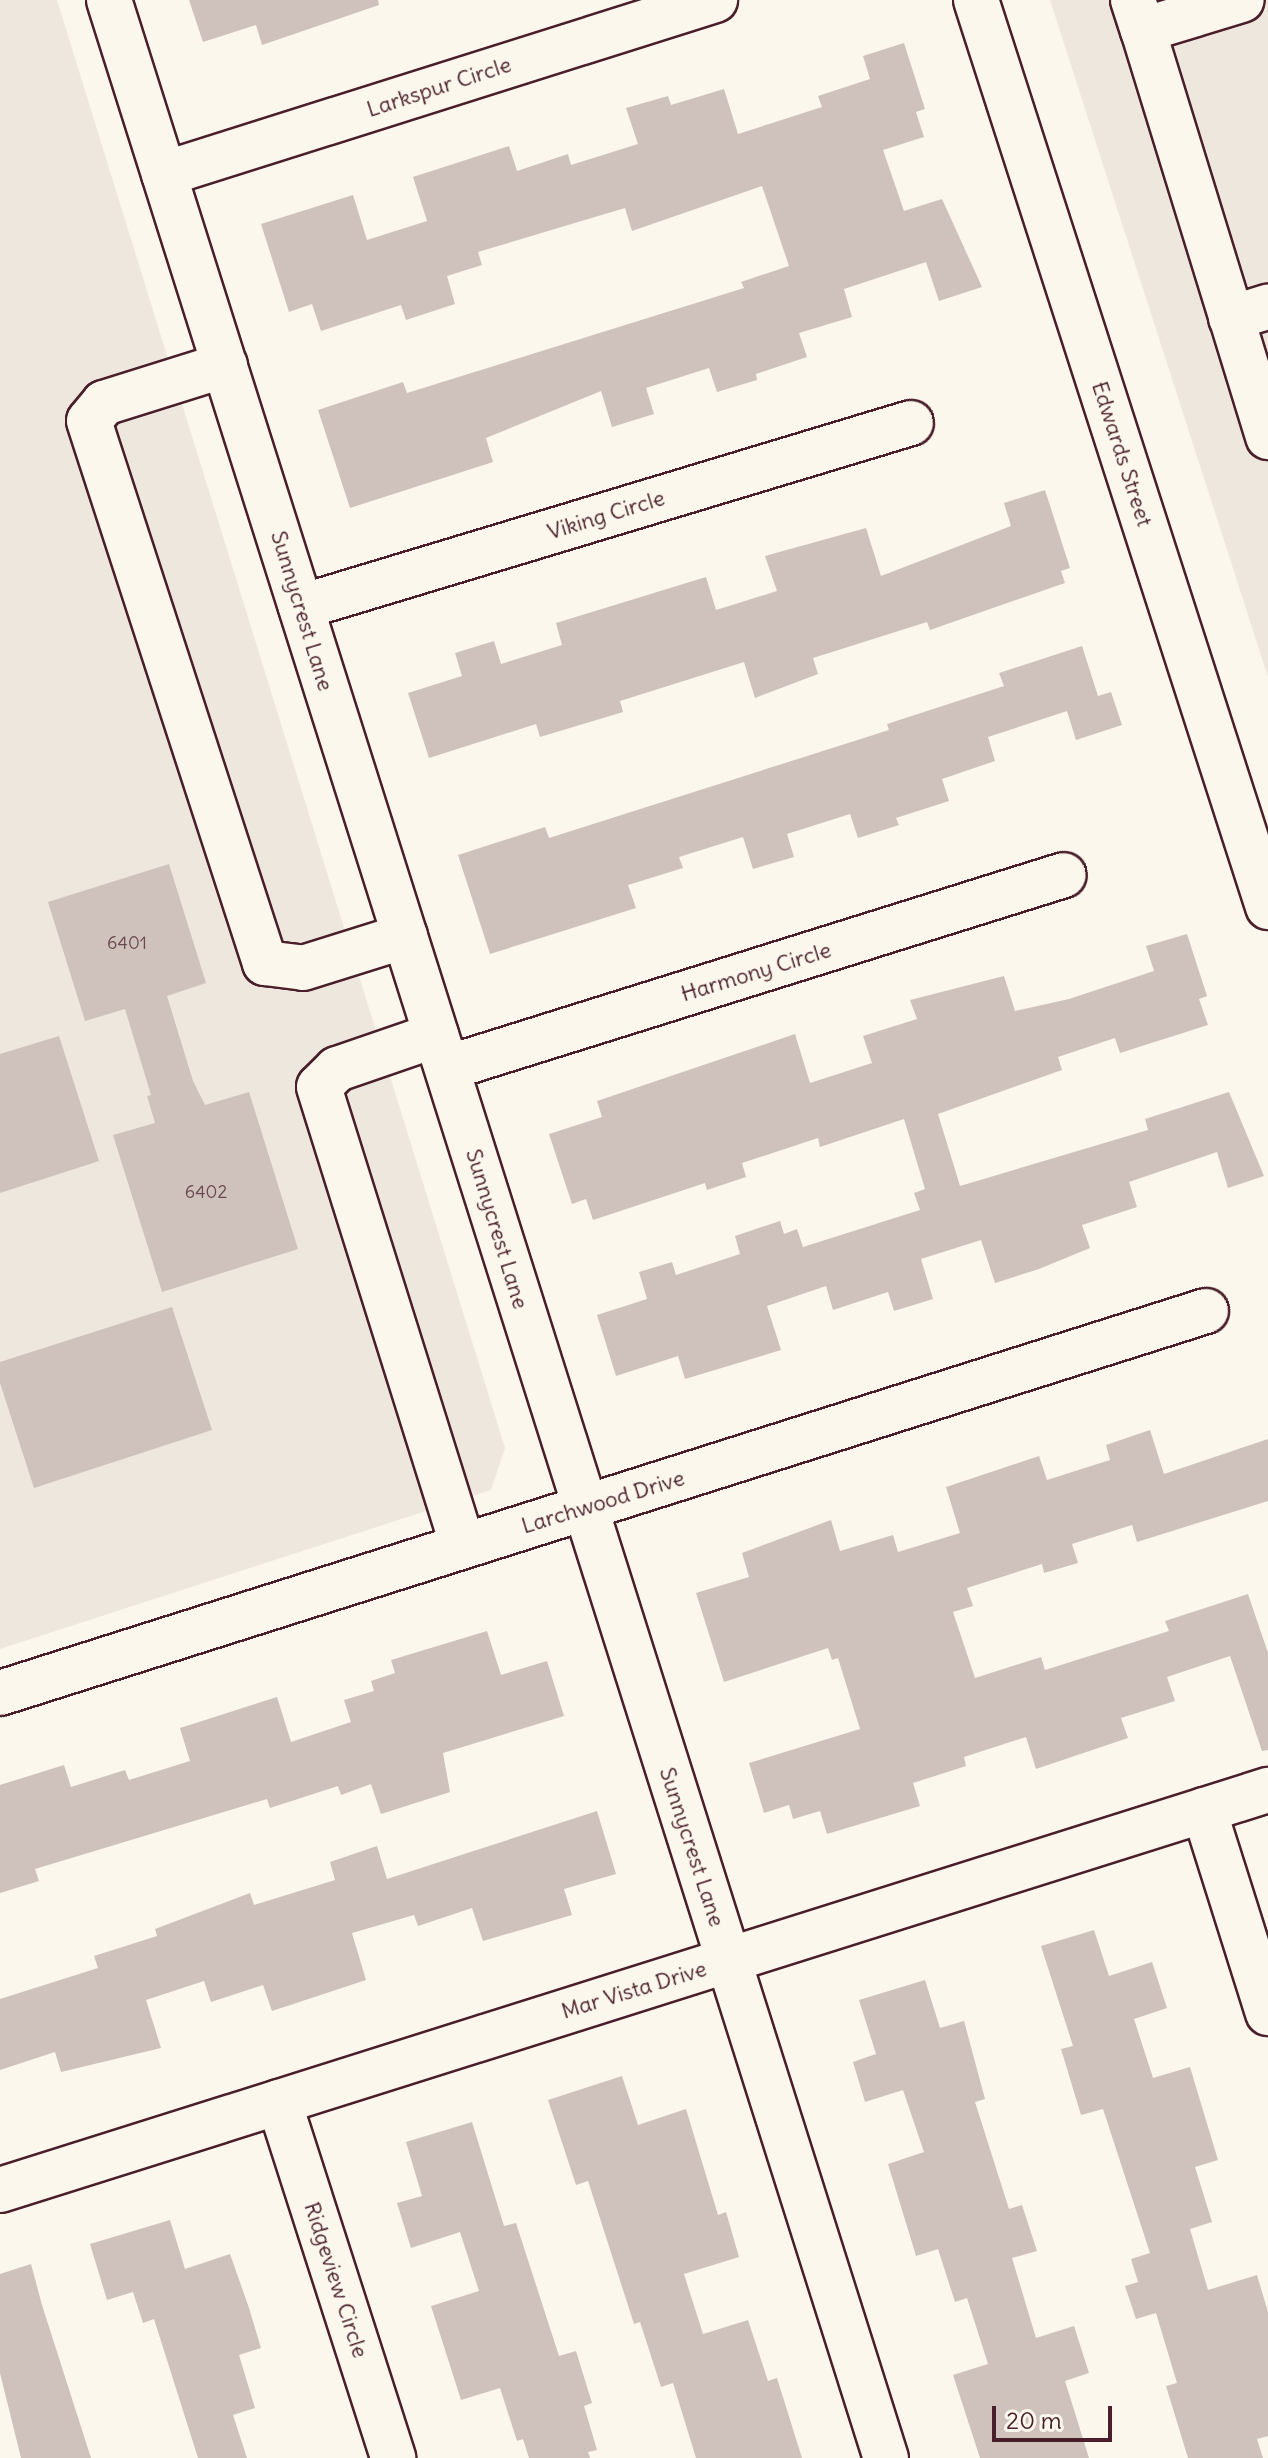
<!DOCTYPE html>
<html>
<head>
<meta charset="utf-8">
<style>
  body { margin:0 }
  #map { position:relative; width:1268px; height:2458px; overflow:hidden; background:#fbf7ec; font-family:Delius,sans-serif }
  div>[style] { position:absolute }
  [style*='--x'] { left:calc(var(--x)*1px); top:calc(var(--y)*1px); width:calc(var(--w)*1px); rotate:calc(var(--a)*1deg) }
  .built>* { inset:0; background:#eee7de }
  .building>* { inset:0; background:#cfc2bc }
  .roads { filter:drop-shadow(2px 0 #4a1f2b) drop-shadow(-2px 0 #4a1f2b) drop-shadow(0 2px #4a1f2b) drop-shadow(0 -2px #4a1f2b) }
  .minor>* { height:44px; margin:-22px; padding:0 22px; transform-origin:22px; border-radius:22px; background:#fbf7ec }
  span { translate:-50% -50%; white-space:nowrap; text-align:center; line-height:1.15; -webkit-text-stroke:7px #fbf7ec; paint-order:stroke }
  .number-label { font-size:18px; color:#6b484f }
  .number-label span { -webkit-text-stroke-width:0 }
  .street-label { font-size:22px; color:#4a1f2b }
  .scale { position:absolute; left:992px; top:2406px; width:120px; height:36px; box-sizing:border-box; border:4px solid #4a1f2b; border-top:0; padding-left:10px; font-size:24px; line-height:28px; white-space:nowrap; color:#4a1f2b; -webkit-text-stroke:6px #fbf7ec; paint-order:stroke }
</style>
</head>
<body>
<div id="map">
  <div class="built">
    <div style="clip-path:polygon(0 0,57px 0,505px 1448px,491px 1490px,0 1649px)"></div>
    <div style="clip-path:polygon(1050px 0,1268px 0,1268px 677px)"></div>
  </div>
  <div class="building">
    <div style="clip-path:polygon(189px 0,378px 0,379px 5px,262px 45px,256px 25px,203px 42px)"></div>
    <div style="clip-path:polygon(904px 43px,925px 109px,916px 112px,924px 137px,883px 150px,904px 211px,942px 199px,982px 287px,939px 301px,926px 262px,844px 289px,852px 317px,799px 333px,807px 357px,756px 374px,757px 380px,717px 392px,709px 368px,646px 388px,654px 414px,612px 427px,601px 391px,486px 438px,493px 462px,350px 508px,318px 410px,403px 382px,407px 393px,744px 288px,741px 282px,789px 266px,762px 186px,632px 231px,625px 208px,478px 252px,482px 265px,447px 276px,455px 304px,406px 320px,401px 305px,321px 331px,312px 304px,289px 312px,261px 224px,353px 195px,367px 240px,427px 221px,413px 177px,509px 146px,517px 171px,568px 154px,571px 165px,638px 144px,626px 108px,668px 96px,671px 105px,724px 89px,738px 134px,822px 107px,818px 96px,870px 79px,863px 56px)"></div>
    <div style="clip-path:polygon(1045px 490px,1070px 568px,1061px 571px,1065px 583px,930px 630px,927px 622px,813px 658px,818px 674px,755px 698px,744px 662px,620px 701px,623px 712px,540px 737px,536px 724px,429px 758px,408px 693px,462px 676px,455px 653px,494px 641px,501px 664px,562px 645px,556px 623px,706px 577px,716px 610px,777px 591px,765px 556px,866px 528px,881px 576px,1011px 526px,1004px 503px)"></div>
    <div style="clip-path:polygon(1082px 646px,1098px 696px,1111px 692px,1122px 725px,1076px 740px,1067px 711px,988px 737px,995px 761px,942px 779px,949px 801px,896px 818px,899px 825px,858px 838px,850px 814px,787px 834px,794px 857px,753px 869px,743px 837px,679px 857px,683px 868px,628px 885px,636px 908px,490px 954px,458px 855px,545px 827px,549px 838px,889px 730px,887px 724px,1004px 686px,999px 673px)"></div>
    <div style="clip-path:polygon(169px 864px,206px 983px,167px 996px,193px 1081px,205px 1105px,249px 1092px,298px 1249px,162px 1292px,113px 1135px,155px 1123px,147px 1096px,151px 1095px,125px 1009px,85px 1021px,48px 902px)"></div>
    <div style="clip-path:polygon(1187px 934px,1207px 996px,1199px 999px,1208px 1025px,1120px 1053px,1115px 1038px,1058px 1057px,1062px 1070px,938px 1114px,960px 1186px,1148px 1130px,1145px 1119px,1229px 1092px,1264px 1176px,1228px 1188px,1217px 1152px,1129px 1182px,1137px 1207px,1082px 1225px,1090px 1248px,1039px 1269px,995px 1283px,981px 1240px,921px 1259px,933px 1299px,894px 1311px,888px 1292px,833px 1310px,826px 1286px,767px 1306px,781px 1350px,685px 1379px,678px 1356px,616px 1376px,597px 1315px,647px 1299px,639px 1272px,672px 1262px,676px 1275px,740px 1254px,735px 1236px,780px 1221px,784px 1234px,797px 1229px,803px 1247px,920px 1210px,914px 1193px,925px 1189px,904px 1119px,820px 1147px,818px 1138px,742px 1163px,746px 1177px,707px 1190px,705px 1183px,593px 1220px,586px 1199px,572px 1204px,549px 1134px,602px 1117px,597px 1101px,795px 1034px,810px 1083px,872px 1063px,863px 1036px,917px 1019px,910px 1000px,1004px 976px,1015px 1011px,1069px 999px,1154px 971px,1146px 946px)"></div>
    <div style="clip-path:polygon(59px 1036px,99px 1161px,0 1193px,0 1054px)"></div>
    <div style="clip-path:polygon(172px 1307px,212px 1430px,34px 1488px,0 1383px,0 1362px)"></div>
    <div style="clip-path:polygon(1150px 1430px,1164px 1474px,1268px 1439px,1268px 1501px,1137px 1542px,1132px 1525px,1072px 1544px,1078px 1563px,1044px 1573px,1042px 1564px,967px 1588px,973px 1606px,953px 1612px,975px 1678px,1041px 1657px,1045px 1670px,1169px 1631px,1165px 1621px,1248px 1594px,1268px 1653px,1268px 1750px,1262px 1751px,1230px 1656px,1167px 1677px,1175px 1701px,1121px 1718px,1128px 1738px,1036px 1769px,1026px 1737px,964px 1757px,966px 1766px,913px 1783px,920px 1806px,827px 1834px,820px 1811px,793px 1819px,789px 1805px,764px 1813px,749px 1763px,860px 1729px,838px 1658px,832px 1660px,828px 1648px,724px 1682px,696px 1593px,749px 1577px,742px 1553px,831px 1520px,840px 1551px,893px 1535px,898px 1552px,960px 1533px,946px 1487px,1039px 1456px,1047px 1480px,1110px 1460px,1106px 1445px)"></div>
    <div style="clip-path:polygon(487px 1631px,501px 1675px,547px 1661px,564px 1716px,443px 1753px,450px 1792px,381px 1814px,371px 1784px,341px 1795px,338px 1786px,270px 1808px,267px 1799px,35px 1869px,39px 1881px,0 1893px,0 1785px,64px 1765px,71px 1787px,125px 1770px,129px 1780px,190px 1761px,180px 1728px,277px 1697px,291px 1742px,351px 1722px,344px 1700px,374px 1691px,371px 1681px,395px 1673px,391px 1660px)"></div>
    <div style="clip-path:polygon(597px 1811px,616px 1874px,564px 1889px,572px 1915px,483px 1941px,472px 1908px,418px 1926px,414px 1915px,352px 1933px,366px 1980px,272px 2011px,263px 1985px,211px 2002px,204px 1981px,146px 2000px,161px 2048px,61px 2072px,55px 2052px,0 2070px,0 1999px,98px 1968px,94px 1956px,157px 1936px,155px 1929px,250px 1893px,254px 1905px,335px 1880px,330px 1862px,377px 1846px,387px 1879px)"></div>
    <div style="clip-path:polygon(1094px 1930px,1109px 1976px,1152px 1962px,1167px 2008px,1134px 2019px,1153px 2078px,1190px 2067px,1218px 2160px,1195px 2167px,1212px 2222px,1190px 2229px,1208px 2290px,1257px 2275px,1268px 2312px,1268px 2436px,1257px 2439px,1263px 2458px,1188px 2458px,1166px 2386px,1177px 2383px,1156px 2313px,1136px 2319px,1125px 2286px,1138px 2282px,1131px 2259px,1150px 2253px,1103px 2109px,1081px 2115px,1061px 2049px,1073px 2046px,1041px 1946px)"></div>
    <div style="clip-path:polygon(925px 1980px,940px 2028px,964px 2021px,985px 2099px,975px 2102px,1009px 2209px,1022px 2205px,1037px 2251px,1012px 2258px,1036px 2338px,1074px 2326px,1089px 2373px,1065px 2381px,1089px 2458px,980px 2458px,953px 2375px,988px 2364px,967px 2298px,955px 2302px,938px 2249px,916px 2256px,888px 2164px,924px 2152px,903px 2090px,865px 2102px,853px 2062px,876px 2054px,859px 2000px)"></div>
    <div style="clip-path:polygon(622px 2076px,638px 2125px,686px 2109px,718px 2215px,726px 2212px,739px 2257px,684px 2274px,703px 2334px,748px 2320px,768px 2381px,777px 2378px,802px 2458px,696px 2458px,673px 2383px,661px 2387px,640px 2322px,634px 2324px,588px 2181px,576px 2185px,548px 2100px)"></div>
    <div style="clip-path:polygon(472px 2122px,504px 2226px,516px 2223px,559px 2356px,576px 2351px,592px 2403px,584px 2406px,597px 2450px,588px 2452px,590px 2458px,529px 2458px,523px 2439px,517px 2441px,500px 2388px,461px 2400px,431px 2306px,479px 2291px,460px 2232px,411px 2248px,397px 2203px,422px 2196px,406px 2142px)"></div>
    <div style="clip-path:polygon(170px 2220px,185px 2269px,230px 2254px,249px 2308px,261px 2348px,239px 2355px,255px 2408px,233px 2415px,247px 2458px,198px 2458px,154px 2319px,143px 2323px,133px 2292px,107px 2300px,90px 2244px)"></div>
    <div style="clip-path:polygon(31px 2264px,42px 2305px,91px 2458px,21px 2458px,0 2373px,0 2274px)"></div>
  </div>
  <div class="roads">
    <div class="minor">
      <div style="--x:109;--y:0;--w:2578;--a:72.46"></div>
      <div style="--x:976;--y:0;--w:953;--a:72.15"></div>
      <div style="--x:1133;--y:0;--w:32;--a:72"></div>
      <div style="--x:1143;--y:30;--w:103;--a:-16.9"></div>
      <div style="--x:1143;--y:30;--w:426;--a:72.9"></div>
      <div style="--x:164;--y:174;--w:578;--a:-17.53"></div>
      <div style="--x:1231;--y:318;--w:39;--a:-17"></div>
      <div style="--x:225;--y:365;--w:127;--a:162.6"></div>
      <div style="--x:104;--y:403;--w:23;--a:130"></div>
      <div style="--x:89;--y:421;--w:570;--a:72.01"></div>
      <div style="--x:265;--y:963;--w:38;--a:7"></div>
      <div style="--x:303;--y:968;--w:107;--a:-17.4"></div>
      <div style="--x:301;--y:607;--w:637;--a:-16.79"></div>
      <div style="--x:436;--y:1035;--w:105;--a:161"></div>
      <div style="--x:337;--y:1069;--w:25;--a:135"></div>
      <div style="--x:319;--y:1087;--w:481;--a:72.6"></div>
      <div style="--x:447;--y:1068;--w:646;--a:-17.37"></div>
      <div style="--x:0;--y:1693;--w:1265;--a:-17.58"></div>
      <div style="--x:1204;--y:1810;--w:213;--a:72.5"></div>
      <div style="--x:279;--y:2102;--w:374;--a:72.2"></div>
      <div style="--x:0;--y:2190;--w:1330;--a:-17.51"></div>
    </div>
  </div>
  <div class="number-label">
    <span style="left:127px;top:943px">6401</span>
    <span style="left:206px;top:1192px">6402</span>
  </div>
  <div class="street-label">
    <span style="left:439px;top:87px;rotate:-18deg">Larkspur Circle</span>
    <span style="left:1122px;top:454px;rotate:72deg">Edwards Street</span>
    <span style="left:606px;top:515px;rotate:-17deg">Viking Circle</span>
    <span style="left:302px;top:611px;rotate:73deg">Sunnycrest Lane</span>
    <span style="left:756px;top:972px;rotate:-17deg">Harmony Circle</span>
    <span style="left:497px;top:1229px;rotate:73deg">Sunnycrest Lane</span>
    <span style="left:603px;top:1502px;rotate:-17deg">Larchwood Drive</span>
    <span style="left:692px;top:1847px;rotate:72deg">Sunnycrest Lane</span>
    <span style="left:634px;top:1990px;rotate:-17deg">Mar Vista Drive</span>
    <span style="left:336px;top:2280px;rotate:72deg">Ridgeview Circle</span>
  </div>
  <div class="scale">20 m</div>
</div>
</body>
</html>
